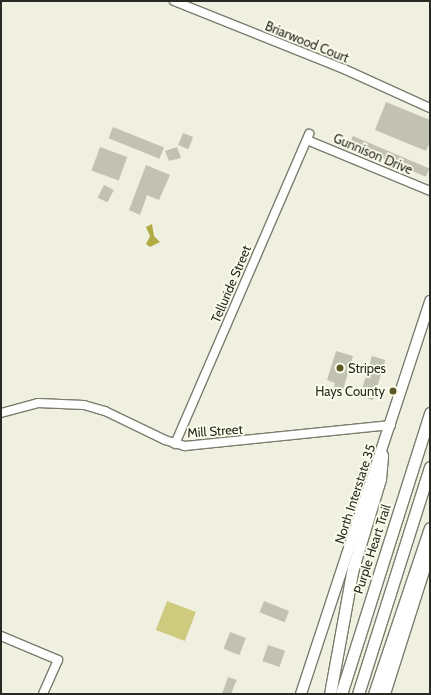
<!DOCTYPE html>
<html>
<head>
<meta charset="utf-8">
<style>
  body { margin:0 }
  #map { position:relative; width:431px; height:695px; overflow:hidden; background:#f0f0e0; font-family:Cabin,sans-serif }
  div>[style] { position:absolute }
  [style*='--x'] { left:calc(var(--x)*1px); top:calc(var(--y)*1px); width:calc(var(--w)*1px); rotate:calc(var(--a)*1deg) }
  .green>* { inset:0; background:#cecb7f; transform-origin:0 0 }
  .water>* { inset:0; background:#b1ab44 }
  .building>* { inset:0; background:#c2c2b2; transform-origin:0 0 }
  .roads { filter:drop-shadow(1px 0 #7c7c6e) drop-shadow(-1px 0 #7c7c6e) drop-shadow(0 1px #7c7c6e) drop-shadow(0 -1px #7c7c6e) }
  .minor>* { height:8px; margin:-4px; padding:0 4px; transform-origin:4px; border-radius:4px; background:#fff }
  .major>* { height:10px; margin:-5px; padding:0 5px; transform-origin:5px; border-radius:5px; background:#fff }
  .highway>* { height:11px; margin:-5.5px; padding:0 5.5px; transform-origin:5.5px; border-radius:5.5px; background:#fff }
  .dots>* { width:11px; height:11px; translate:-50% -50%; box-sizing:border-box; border:2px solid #fdfded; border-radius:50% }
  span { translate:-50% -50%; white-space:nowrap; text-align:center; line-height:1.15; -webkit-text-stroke:3.5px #fdfded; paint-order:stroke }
  .street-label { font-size:13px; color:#2a2a24 }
  .poi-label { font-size:13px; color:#2a2a24 }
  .left { translate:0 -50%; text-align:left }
  .right { translate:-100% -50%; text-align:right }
  .frame { position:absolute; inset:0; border:2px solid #2a2a24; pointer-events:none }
</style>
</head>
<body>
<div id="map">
  <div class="green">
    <div style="left:167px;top:601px;width:31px;height:31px;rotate:21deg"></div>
  </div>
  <div class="water">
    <div style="clip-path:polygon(152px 224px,154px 236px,160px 242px,150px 247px,146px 244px,150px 236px,146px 227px)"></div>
  </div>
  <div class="building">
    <div style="clip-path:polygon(386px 102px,430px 120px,430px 142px,426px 151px,375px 130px)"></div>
    <div style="left:113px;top:127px;width:55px;height:12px;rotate:22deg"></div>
    <div style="left:183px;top:133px;width:11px;height:13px;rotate:22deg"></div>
    <div style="left:353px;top:136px;width:83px;height:9px;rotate:23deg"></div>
    <div style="left:100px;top:147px;width:29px;height:25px;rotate:20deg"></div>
    <div style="clip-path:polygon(177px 147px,181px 158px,169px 161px,165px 151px)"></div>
    <div style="clip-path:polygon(146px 165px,170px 175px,159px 200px,147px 195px,140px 215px,129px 210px)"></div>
    <div style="left:104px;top:185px;width:11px;height:14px;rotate:27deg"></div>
    <div style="clip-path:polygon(336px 351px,353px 356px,343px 390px,334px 387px,335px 383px,327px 380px)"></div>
    <div style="left:372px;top:356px;width:14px;height:42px;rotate:17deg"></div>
    <div style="left:264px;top:601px;width:27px;height:12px;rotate:22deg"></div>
    <div style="left:230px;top:632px;width:17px;height:18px;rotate:21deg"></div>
    <div style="left:268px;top:645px;width:18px;height:17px;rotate:19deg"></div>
    <div style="clip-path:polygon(228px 677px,237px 680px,234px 686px,231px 694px,222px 694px)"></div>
  </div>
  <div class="roads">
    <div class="minor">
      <div style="--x:174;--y:1;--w:183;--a:21.8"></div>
      <div style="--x:344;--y:69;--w:94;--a:24.4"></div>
      <div style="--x:307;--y:140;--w:133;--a:22.5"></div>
      <div style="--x:1;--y:413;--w:38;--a:-15"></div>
      <div style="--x:38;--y:403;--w:46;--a:2.5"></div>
      <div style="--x:84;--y:405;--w:22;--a:16"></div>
      <div style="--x:105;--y:411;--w:67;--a:25.8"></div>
      <div style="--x:165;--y:440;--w:21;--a:17"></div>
      <div style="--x:185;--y:446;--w:207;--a:-5.8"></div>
      <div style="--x:175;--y:444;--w:338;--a:-66.6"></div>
      <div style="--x:1;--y:636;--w:62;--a:22.8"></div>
      <div style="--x:58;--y:660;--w:37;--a:114"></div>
    </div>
    <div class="major">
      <div style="--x:301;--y:694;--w:414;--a:-71.8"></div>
      <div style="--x:385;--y:694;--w:149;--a:-72.4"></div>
    </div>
    <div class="highway">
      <div style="--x:330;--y:694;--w:128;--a:-79.7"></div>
      <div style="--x:353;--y:568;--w:93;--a:-73.1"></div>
      <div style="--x:380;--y:479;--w:24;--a:-85"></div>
      <div style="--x:341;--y:694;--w:295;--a:-72.4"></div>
      <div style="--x:358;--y:694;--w:238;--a:-72.4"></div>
      <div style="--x:374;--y:694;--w:175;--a:-71.4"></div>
    </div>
  </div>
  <div class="dots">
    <div style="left:340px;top:368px;background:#5b5825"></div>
    <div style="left:393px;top:391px;background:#5b5825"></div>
  </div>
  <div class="street-label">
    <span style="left:307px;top:42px;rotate:22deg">Briarwood Court</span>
    <span style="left:373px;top:154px;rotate:23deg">Gunnison Drive</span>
    <span style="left:231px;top:284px;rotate:-67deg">Telluride Street</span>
    <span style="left:215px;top:431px;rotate:-4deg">Mill Street</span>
    <span style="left:355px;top:494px;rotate:-72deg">North Interstate 35</span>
    <span style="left:372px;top:549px;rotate:-72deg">Purple Heart Trail</span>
  </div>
  <div class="poi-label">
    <span class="left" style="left:348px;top:368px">Stripes</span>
    <span class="right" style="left:385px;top:391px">Hays County</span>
  </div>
  <div class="frame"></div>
</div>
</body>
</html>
